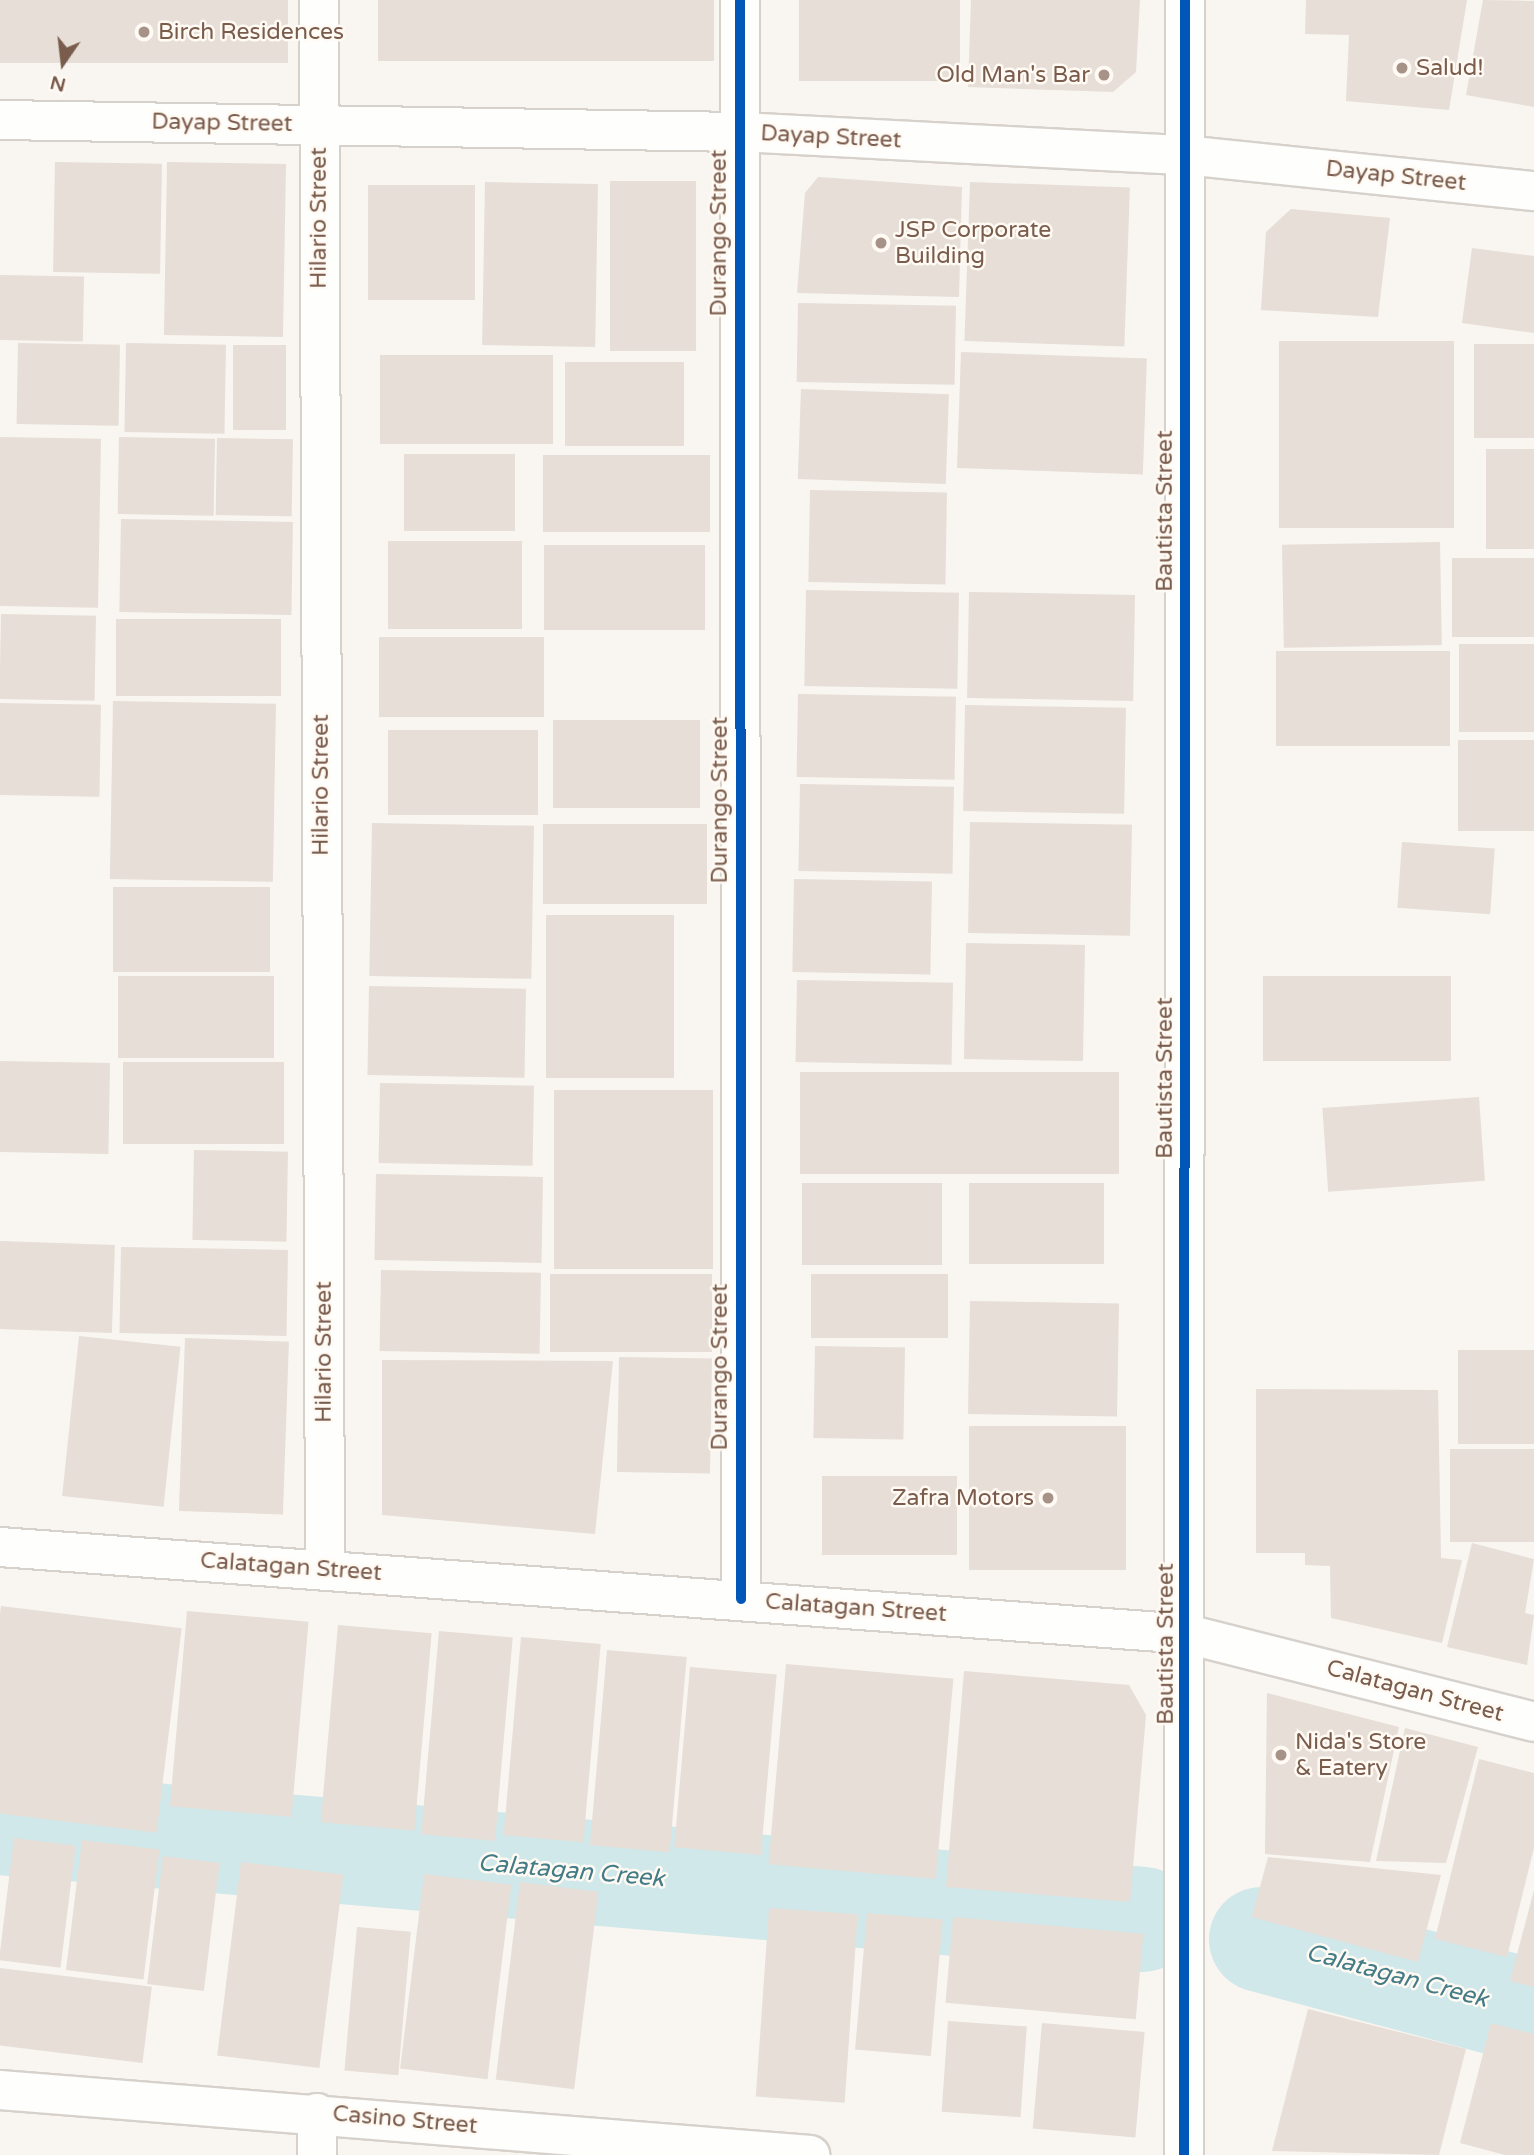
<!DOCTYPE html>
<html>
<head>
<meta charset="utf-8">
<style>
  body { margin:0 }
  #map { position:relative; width:1534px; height:2155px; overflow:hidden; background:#f9f5f0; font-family:"Varela Round",sans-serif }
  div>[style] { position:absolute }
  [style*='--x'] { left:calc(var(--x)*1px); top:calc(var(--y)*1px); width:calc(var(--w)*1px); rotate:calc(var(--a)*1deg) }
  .river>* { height:105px; margin:-52.5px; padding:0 52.5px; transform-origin:52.5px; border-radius:52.5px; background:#d0e8ea }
  .building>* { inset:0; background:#e6ded7; transform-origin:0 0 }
  .roads { filter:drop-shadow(2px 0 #d7d1cb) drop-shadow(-2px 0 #d7d1cb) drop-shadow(0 2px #d7d1cb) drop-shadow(0 -2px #d7d1cb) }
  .street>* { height:38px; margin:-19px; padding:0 19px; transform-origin:19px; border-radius:19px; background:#fefefd }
  .secondary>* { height:38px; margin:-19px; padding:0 19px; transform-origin:19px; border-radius:19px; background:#fefefd }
  .cycleway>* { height:10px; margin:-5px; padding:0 5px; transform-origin:5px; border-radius:5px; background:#0057b8 }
  .dots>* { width:19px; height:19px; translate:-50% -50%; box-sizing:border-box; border:4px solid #fffaf3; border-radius:50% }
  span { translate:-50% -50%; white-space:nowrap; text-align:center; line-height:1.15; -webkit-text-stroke:5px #fffaf3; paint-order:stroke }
  .poi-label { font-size:23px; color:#7a5c4d }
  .left { translate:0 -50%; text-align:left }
  .right { translate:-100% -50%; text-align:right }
  .street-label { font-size:23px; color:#7a5c4d }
  .water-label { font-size:24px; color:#437c86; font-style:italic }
  .north { position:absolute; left:28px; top:28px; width:70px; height:70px; -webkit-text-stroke:5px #fffaf3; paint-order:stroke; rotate:194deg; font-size:19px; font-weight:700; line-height:28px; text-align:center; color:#7a5c4d }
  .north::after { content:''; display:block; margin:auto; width:24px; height:32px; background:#7a5c4d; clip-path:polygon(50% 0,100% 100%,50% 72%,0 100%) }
</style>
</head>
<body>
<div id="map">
  <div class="river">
    <div style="--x:0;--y:1822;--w:1146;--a:4.85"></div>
    <div style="--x:1261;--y:1939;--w:283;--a:15"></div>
  </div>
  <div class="building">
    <div style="left:0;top:0;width:288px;height:63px"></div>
    <div style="left:378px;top:0;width:336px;height:61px"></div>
    <div style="left:799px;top:0;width:161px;height:81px"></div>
    <div style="clip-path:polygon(971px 0,1140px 0,1136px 72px,1113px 92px,968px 87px)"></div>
    <div style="clip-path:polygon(1306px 0,1467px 0,1449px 110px,1346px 101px,1349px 35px,1305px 34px)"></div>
    <div style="clip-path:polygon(1483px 0,1534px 1px,1534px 107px,1466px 95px)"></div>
    <div style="left:55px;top:162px;width:107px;height:110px;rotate:1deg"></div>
    <div style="left:167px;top:162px;width:119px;height:173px;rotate:1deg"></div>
    <div style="clip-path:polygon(818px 177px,962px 187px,959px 297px,797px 293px,805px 193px)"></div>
    <div style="left:610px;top:181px;width:86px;height:170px"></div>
    <div style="left:485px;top:182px;width:113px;height:163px;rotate:1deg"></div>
    <div style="left:970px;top:182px;width:160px;height:159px;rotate:2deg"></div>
    <div style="left:368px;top:185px;width:107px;height:115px"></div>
    <div style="clip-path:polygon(1291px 209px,1390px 218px,1378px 317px,1261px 310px,1266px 232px)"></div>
    <div style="clip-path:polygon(1472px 248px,1534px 256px,1534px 333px,1462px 323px)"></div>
    <div style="left:0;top:275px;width:84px;height:65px;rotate:1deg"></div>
    <div style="left:798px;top:303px;width:158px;height:79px;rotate:1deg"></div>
    <div style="left:1454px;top:341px;width:187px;height:175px;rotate:90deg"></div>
    <div style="left:18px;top:343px;width:102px;height:81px;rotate:1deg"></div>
    <div style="left:126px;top:343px;width:100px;height:89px;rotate:1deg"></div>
    <div style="left:1474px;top:344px;width:60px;height:94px"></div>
    <div style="left:233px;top:345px;width:53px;height:85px"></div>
    <div style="left:961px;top:352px;width:186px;height:116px;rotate:2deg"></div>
    <div style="left:380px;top:355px;width:173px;height:89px"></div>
    <div style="left:565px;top:362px;width:119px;height:84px"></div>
    <div style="left:801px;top:389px;width:148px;height:90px;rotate:2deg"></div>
    <div style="left:0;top:437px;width:101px;height:169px;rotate:1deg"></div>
    <div style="left:119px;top:437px;width:96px;height:77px;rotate:1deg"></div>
    <div style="left:217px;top:438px;width:76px;height:77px;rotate:1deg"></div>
    <div style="left:1486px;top:449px;width:48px;height:100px"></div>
    <div style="left:404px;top:454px;width:111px;height:77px"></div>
    <div style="left:543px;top:455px;width:167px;height:77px"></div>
    <div style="left:810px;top:490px;width:137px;height:92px;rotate:1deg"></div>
    <div style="left:121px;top:519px;width:172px;height:93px;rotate:1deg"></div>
    <div style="left:388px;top:541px;width:134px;height:88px"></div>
    <div style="left:1440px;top:542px;width:103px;height:158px;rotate:89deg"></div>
    <div style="left:544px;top:545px;width:161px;height:85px"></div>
    <div style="left:1452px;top:558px;width:82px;height:79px"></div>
    <div style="left:806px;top:590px;width:153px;height:96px;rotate:1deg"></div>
    <div style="left:969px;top:592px;width:166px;height:106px;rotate:1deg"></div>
    <div style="left:1px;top:614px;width:95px;height:85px;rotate:1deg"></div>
    <div style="left:116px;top:619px;width:165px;height:77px"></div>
    <div style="left:379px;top:637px;width:165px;height:80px"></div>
    <div style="left:1459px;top:644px;width:75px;height:88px"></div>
    <div style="left:1276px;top:651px;width:174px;height:95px"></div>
    <div style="left:798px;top:694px;width:158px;height:83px;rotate:1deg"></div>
    <div style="left:113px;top:701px;width:163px;height:178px;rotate:1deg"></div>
    <div style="left:0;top:703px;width:101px;height:92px;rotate:1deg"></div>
    <div style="left:965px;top:705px;width:161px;height:106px;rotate:1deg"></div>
    <div style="left:553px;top:720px;width:147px;height:88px"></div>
    <div style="left:388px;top:730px;width:150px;height:85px"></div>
    <div style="left:1458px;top:740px;width:76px;height:91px"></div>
    <div style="left:800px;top:784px;width:154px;height:87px;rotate:1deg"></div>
    <div style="left:970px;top:822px;width:162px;height:111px;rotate:1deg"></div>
    <div style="left:372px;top:823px;width:162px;height:153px;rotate:1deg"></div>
    <div style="left:543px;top:824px;width:164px;height:80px"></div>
    <div style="left:1402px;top:842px;width:93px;height:66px;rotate:4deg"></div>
    <div style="left:794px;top:879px;width:138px;height:93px;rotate:1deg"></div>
    <div style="left:113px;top:887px;width:157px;height:85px"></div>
    <div style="left:546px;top:915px;width:128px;height:163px"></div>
    <div style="left:966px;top:943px;width:119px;height:116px;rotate:1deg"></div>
    <div style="left:118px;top:976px;width:156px;height:82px"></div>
    <div style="left:1263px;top:976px;width:188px;height:85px"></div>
    <div style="left:797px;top:980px;width:156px;height:82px;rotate:1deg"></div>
    <div style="left:369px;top:986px;width:157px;height:89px;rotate:1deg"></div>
    <div style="left:0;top:1061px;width:110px;height:91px;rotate:1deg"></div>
    <div style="left:123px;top:1062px;width:161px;height:82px"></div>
    <div style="left:800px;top:1072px;width:319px;height:102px"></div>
    <div style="left:380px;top:1083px;width:154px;height:80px;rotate:1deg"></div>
    <div style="left:554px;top:1090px;width:159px;height:179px"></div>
    <div style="left:1479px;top:1097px;width:84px;height:157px;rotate:86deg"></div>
    <div style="left:194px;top:1150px;width:94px;height:90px;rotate:1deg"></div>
    <div style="left:376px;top:1174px;width:167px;height:86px;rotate:1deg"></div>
    <div style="left:802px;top:1183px;width:140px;height:82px"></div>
    <div style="left:969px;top:1183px;width:135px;height:81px"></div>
    <div style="left:0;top:1241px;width:115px;height:88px;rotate:2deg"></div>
    <div style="left:121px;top:1247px;width:167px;height:86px;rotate:1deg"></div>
    <div style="left:381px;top:1270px;width:160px;height:81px;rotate:1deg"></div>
    <div style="left:550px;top:1274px;width:162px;height:78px"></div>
    <div style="left:811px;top:1274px;width:137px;height:64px"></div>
    <div style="left:970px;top:1301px;width:149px;height:113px;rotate:1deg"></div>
    <div style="left:79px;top:1336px;width:102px;height:161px;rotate:6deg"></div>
    <div style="left:185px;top:1338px;width:104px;height:173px;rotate:2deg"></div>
    <div style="left:815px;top:1346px;width:90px;height:92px;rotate:1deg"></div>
    <div style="left:1458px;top:1350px;width:76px;height:94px"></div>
    <div style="left:619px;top:1357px;width:93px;height:115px;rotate:1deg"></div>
    <div style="clip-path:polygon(382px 1360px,613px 1361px,595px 1534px,382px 1515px)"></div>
    <div style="clip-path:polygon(1256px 1389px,1438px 1390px,1441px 1558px,1462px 1560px,1442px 1643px,1331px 1618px,1330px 1566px,1305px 1565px,1305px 1553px,1256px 1553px)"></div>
    <div style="left:969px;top:1426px;width:157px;height:144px"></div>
    <div style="left:1450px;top:1449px;width:84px;height:93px"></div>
    <div style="left:822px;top:1476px;width:135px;height:79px"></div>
    <div style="clip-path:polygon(1472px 1543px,1534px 1559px,1525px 1613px,1534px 1615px,1527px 1665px,1447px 1647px)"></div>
    <div style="left:1px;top:1606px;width:182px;height:206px;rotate:7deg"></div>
    <div style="left:187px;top:1611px;width:122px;height:196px;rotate:5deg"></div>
    <div style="left:338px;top:1625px;width:94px;height:198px;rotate:5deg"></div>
    <div style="left:439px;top:1631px;width:74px;height:204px;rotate:5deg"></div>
    <div style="left:521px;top:1637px;width:80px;height:199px;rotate:5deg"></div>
    <div style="left:607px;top:1650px;width:80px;height:196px;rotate:5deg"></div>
    <div style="left:786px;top:1664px;width:168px;height:201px;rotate:5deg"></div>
    <div style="left:690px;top:1667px;width:87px;height:181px;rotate:5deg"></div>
    <div style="clip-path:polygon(964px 1671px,1129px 1685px,1146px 1715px,1130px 1902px,946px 1887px)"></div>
    <div style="clip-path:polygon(1267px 1693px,1399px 1727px,1370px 1862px,1265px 1854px)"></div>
    <div style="clip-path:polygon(1405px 1728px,1478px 1747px,1446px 1863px,1376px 1861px)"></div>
    <div style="clip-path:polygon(1479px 1759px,1534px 1773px,1534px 1848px,1507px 1957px,1435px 1939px)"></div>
    <div style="left:14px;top:1838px;width:62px;height:123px;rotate:7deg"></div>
    <div style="left:82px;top:1840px;width:78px;height:131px;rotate:7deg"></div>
    <div style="left:163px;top:1856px;width:57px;height:129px;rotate:7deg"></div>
    <div style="clip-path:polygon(1268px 1857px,1441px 1875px,1418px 1962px,1252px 1917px)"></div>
    <div style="left:241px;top:1862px;width:103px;height:195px;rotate:7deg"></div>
    <div style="left:424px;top:1874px;width:88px;height:196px;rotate:7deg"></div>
    <div style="left:520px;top:1882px;width:79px;height:199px;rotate:7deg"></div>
    <div style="clip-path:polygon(1534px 1890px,1534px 1987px,1510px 1981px)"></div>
    <div style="left:769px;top:1908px;width:89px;height:189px;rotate:4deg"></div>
    <div style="left:867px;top:1913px;width:76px;height:137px;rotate:5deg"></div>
    <div style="left:953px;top:1917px;width:191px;height:86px;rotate:5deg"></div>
    <div style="left:357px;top:1927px;width:54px;height:144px;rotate:5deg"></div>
    <div style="left:0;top:1968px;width:153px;height:77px;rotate:7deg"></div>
    <div style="clip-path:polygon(1308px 2009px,1466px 2049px,1439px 2155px,1272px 2151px)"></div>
    <div style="left:948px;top:2021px;width:79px;height:91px;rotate:4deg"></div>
    <div style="left:1042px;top:2023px;width:103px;height:106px;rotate:5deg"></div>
    <div style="clip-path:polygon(1491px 2023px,1534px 2034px,1534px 2155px,1505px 2155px,1460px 2143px)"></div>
  </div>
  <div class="roads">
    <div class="street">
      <div style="--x:319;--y:0;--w:1569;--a:89.78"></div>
      <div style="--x:740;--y:0;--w:1599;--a:89.96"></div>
      <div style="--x:0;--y:120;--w:740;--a:0.93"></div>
      <div style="--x:740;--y:132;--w:446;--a:3"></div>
      <div style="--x:1185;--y:155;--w:351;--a:5.9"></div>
      <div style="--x:0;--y:1547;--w:1190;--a:4.19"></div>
      <div style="--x:1187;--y:1634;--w:358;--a:14.2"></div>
      <div style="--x:0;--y:2090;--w:813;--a:4.59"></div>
      <div style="--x:317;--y:2155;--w:42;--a:-90"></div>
    </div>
    <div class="secondary">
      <div style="--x:1184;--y:2155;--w:2155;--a:-89.97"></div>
    </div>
  </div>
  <div class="cycleway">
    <div style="--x:740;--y:0;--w:1599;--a:89.96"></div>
    <div style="--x:1184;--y:2155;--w:2155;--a:-89.97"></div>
  </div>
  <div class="dots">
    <div style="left:144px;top:32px;background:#a69286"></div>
    <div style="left:1402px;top:68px;background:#a69286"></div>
    <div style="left:1104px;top:75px;background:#a69286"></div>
    <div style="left:881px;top:243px;background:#a69286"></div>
    <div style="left:1048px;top:1498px;background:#a69286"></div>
    <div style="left:1281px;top:1755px;background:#a69286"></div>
  </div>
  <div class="poi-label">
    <span class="left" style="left:158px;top:32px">Birch Residences</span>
    <span class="left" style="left:1416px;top:68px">Salud!</span>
    <span class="right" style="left:1090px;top:75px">Old Man's Bar</span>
    <span class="left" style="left:895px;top:243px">JSP Corporate<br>Building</span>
    <span class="right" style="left:1034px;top:1498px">Zafra Motors</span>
    <span class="left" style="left:1295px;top:1755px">Nida's Store<br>&amp; Eatery</span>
  </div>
  <div class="street-label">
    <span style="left:222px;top:123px;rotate:1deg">Dayap Street</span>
    <span style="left:831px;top:137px;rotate:3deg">Dayap Street</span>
    <span style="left:1396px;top:176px;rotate:6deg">Dayap Street</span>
    <span style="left:319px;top:218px;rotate:-90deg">Hilario Street</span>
    <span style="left:719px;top:233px;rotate:-90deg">Durango Street</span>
    <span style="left:1165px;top:511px;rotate:-90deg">Bautista Street</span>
    <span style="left:321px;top:785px;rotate:-90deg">Hilario Street</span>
    <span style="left:720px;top:800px;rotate:-90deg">Durango Street</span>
    <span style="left:1165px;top:1078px;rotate:-90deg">Bautista Street</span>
    <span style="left:324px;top:1352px;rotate:-90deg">Hilario Street</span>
    <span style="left:720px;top:1367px;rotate:-90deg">Durango Street</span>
    <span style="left:291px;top:1567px;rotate:4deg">Calatagan Street</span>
    <span style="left:856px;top:1608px;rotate:4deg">Calatagan Street</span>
    <span style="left:1166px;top:1644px;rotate:-90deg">Bautista Street</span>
    <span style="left:1415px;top:1691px;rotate:15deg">Calatagan Street</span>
    <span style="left:405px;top:2120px;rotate:5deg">Casino Street</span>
  </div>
  <div class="water-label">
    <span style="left:571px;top:1871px;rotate:5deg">Calatagan Creek</span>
    <span style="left:1397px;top:1976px;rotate:15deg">Calatagan Creek</span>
  </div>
  <div class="north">N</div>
</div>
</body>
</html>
